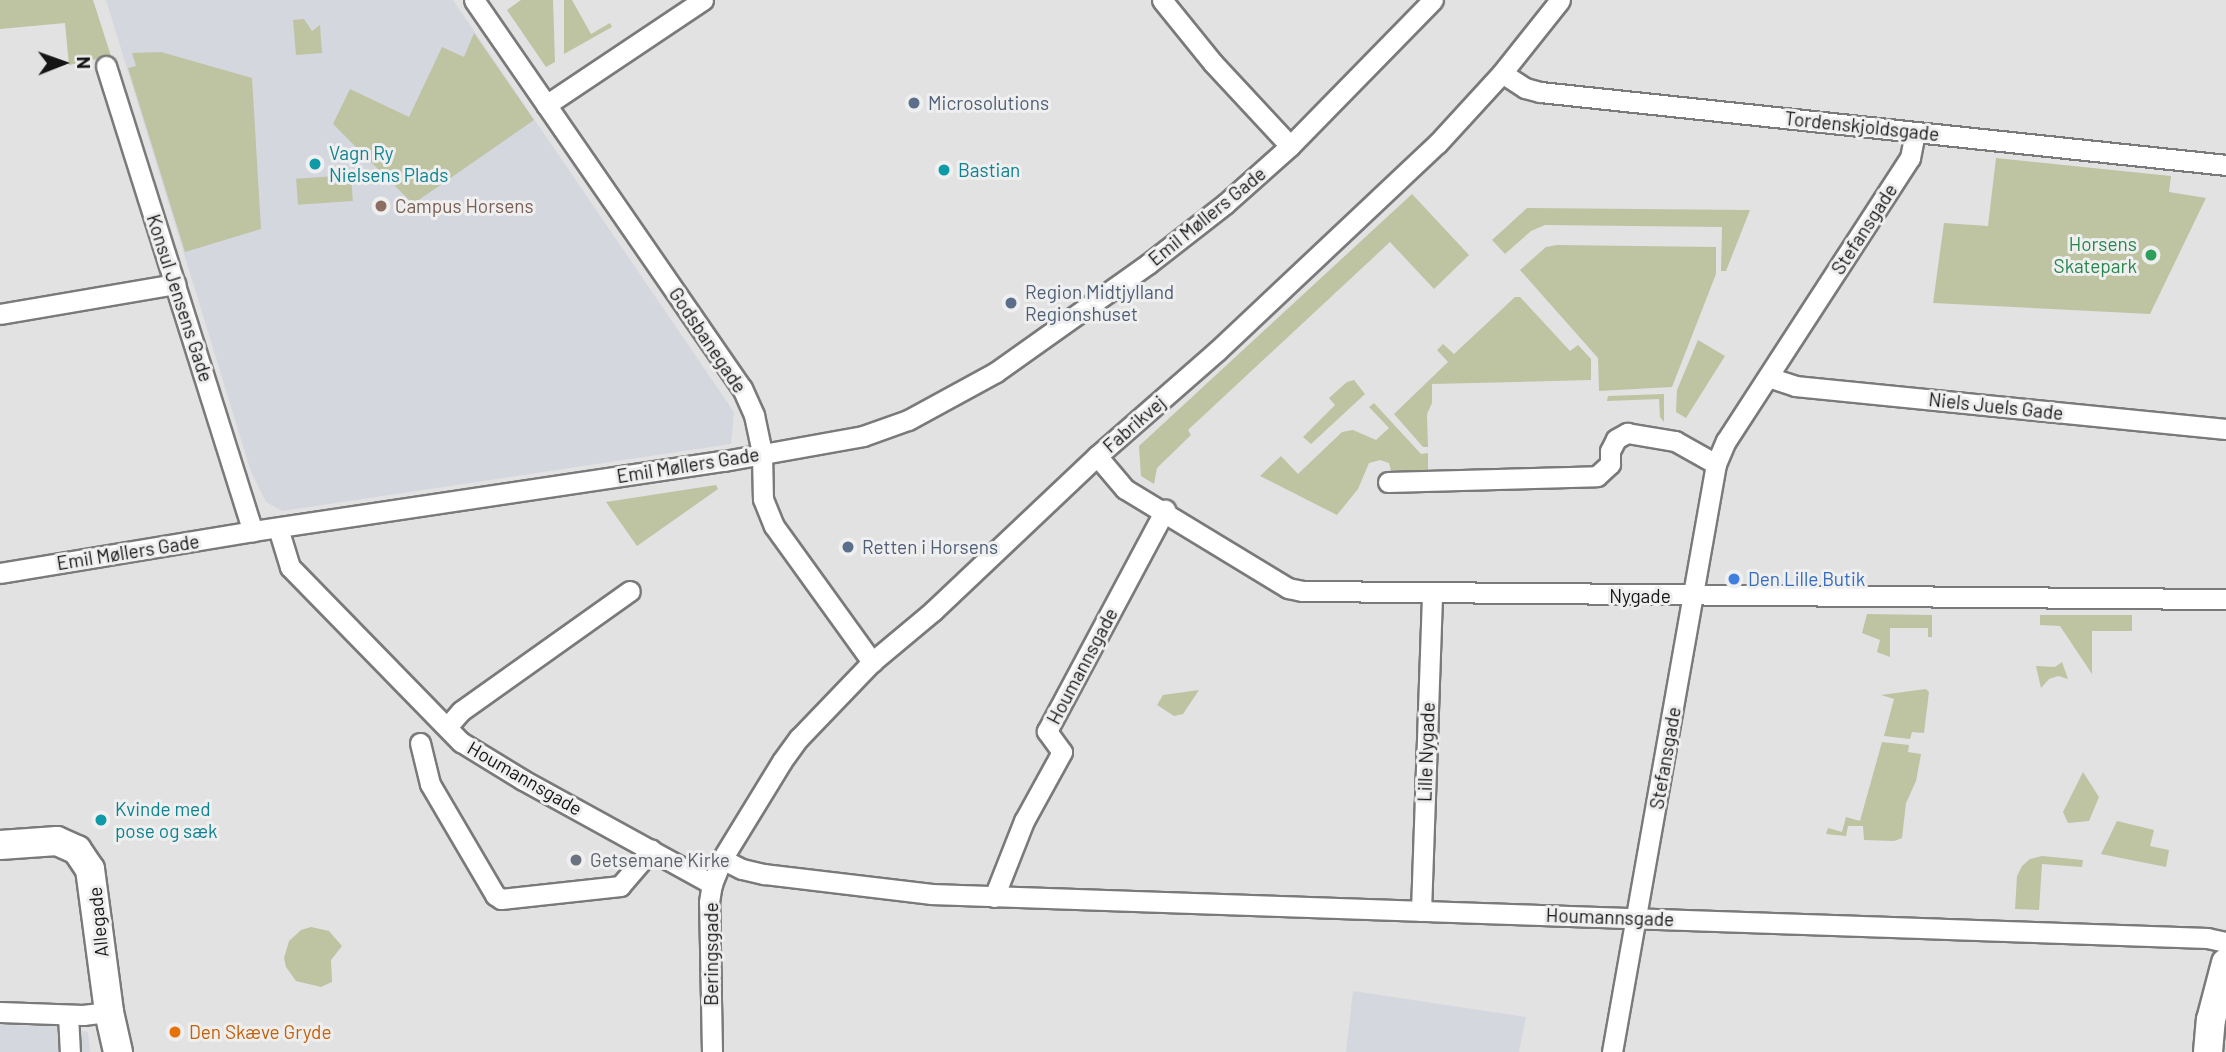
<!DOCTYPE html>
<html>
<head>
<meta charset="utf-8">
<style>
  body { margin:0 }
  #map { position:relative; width:2226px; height:1052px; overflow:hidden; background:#e2e2e3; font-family:Barlow,sans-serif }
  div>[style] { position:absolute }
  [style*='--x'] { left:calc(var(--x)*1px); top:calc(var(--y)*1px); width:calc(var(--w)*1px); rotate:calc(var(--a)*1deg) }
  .built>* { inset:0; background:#d5d7df }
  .green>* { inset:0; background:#bec3a2; transform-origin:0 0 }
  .roads { filter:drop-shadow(2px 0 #7a7a7b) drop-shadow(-2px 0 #7a7a7b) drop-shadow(0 2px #7a7a7b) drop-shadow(0 -2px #7a7a7b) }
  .street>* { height:19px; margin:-9.5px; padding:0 9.5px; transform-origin:9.5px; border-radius:9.5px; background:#fff }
  .secondary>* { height:28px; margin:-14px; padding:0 14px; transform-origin:14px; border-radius:14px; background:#fff }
  .dots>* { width:19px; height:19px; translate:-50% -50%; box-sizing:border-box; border:4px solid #efeff0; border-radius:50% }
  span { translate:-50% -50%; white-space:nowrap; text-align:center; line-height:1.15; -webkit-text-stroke:6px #efeff0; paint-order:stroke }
  .service-label { font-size:19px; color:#4e5e75 }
  .left { translate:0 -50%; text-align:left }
  .street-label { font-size:19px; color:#151516 }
  .culture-label { font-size:19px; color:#0d838f }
  .education-label { font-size:19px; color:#785e54 }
  .leisure-label { font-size:19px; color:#27864d }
  .right { translate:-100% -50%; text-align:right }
  .shop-label { font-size:19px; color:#366cbe }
  .worship-label { font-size:19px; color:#5b616d }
  .food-label { font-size:19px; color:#c56008 }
  .north { position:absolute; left:28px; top:28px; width:70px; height:70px; -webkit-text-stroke:5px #efeff0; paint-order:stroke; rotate:89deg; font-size:19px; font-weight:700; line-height:28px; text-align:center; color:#151516 }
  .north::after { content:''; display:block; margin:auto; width:24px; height:32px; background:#151516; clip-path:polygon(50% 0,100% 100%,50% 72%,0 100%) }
</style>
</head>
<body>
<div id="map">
  <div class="built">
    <div style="clip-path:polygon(106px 0,453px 0,734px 412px,731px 444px,282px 511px,266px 502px,251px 472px)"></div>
    <div style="clip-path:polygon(1353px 991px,1526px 1017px,1519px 1052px,1346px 1052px)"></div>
    <div style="clip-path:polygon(0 1025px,53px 1026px,88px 1032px,90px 1052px,0 1052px)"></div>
  </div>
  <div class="green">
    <div style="clip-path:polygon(0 0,93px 0,111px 56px,69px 65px,65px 23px,0 29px)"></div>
    <div style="clip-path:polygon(521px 0,553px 0,555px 62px,546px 67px,507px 10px)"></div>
    <div style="clip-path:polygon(564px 0,572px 0,591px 34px,610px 23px,612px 27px,564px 54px)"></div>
    <div style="clip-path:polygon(304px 19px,312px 31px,320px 25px,322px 53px,296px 55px,293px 20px)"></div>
    <div style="clip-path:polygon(474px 33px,534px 120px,413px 204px,333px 124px,350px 89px,409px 117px,442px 47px,464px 57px)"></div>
    <div style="clip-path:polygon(161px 52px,252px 78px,261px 229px,185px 252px,128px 68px,136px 66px,132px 53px)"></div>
    <div style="clip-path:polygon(1996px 158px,2171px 176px,2169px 192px,2206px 198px,2150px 314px,1933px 303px,1944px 223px,1988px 226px)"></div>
    <div style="left:351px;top:175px;width:26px;height:55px;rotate:86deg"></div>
    <div style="clip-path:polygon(1412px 194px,1469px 255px,1434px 289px,1390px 242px,1188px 430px,1191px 435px,1157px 468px,1154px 484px,1141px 476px,1139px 446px)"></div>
    <div style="clip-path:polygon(1527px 208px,1750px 210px,1726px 271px,1721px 271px,1722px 227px,1545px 225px,1531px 231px,1505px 254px,1492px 240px)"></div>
    <div style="clip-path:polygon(1557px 245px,1716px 247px,1716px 274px,1672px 387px,1599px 391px,1598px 358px,1520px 270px,1546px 247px)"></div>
    <div style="clip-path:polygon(1515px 297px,1520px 297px,1570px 351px,1578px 345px,1591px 359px,1591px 380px,1432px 384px,1432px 403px,1427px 414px,1428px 447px,1423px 447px,1394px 414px,1448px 362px,1437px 350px,1443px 344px,1454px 354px)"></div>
    <div style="clip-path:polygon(1698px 340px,1725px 356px,1686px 418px,1676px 412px,1677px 390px)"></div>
    <div style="clip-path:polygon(1354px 380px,1365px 394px,1311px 444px,1303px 437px,1335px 405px,1329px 398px,1347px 382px)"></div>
    <div style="clip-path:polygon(1664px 394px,1664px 422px,1660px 417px,1659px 399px,1607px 401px,1608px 396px)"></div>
    <div style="clip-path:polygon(1374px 403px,1421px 454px,1428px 453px,1428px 470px,1391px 471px,1389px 463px,1380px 460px,1369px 463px,1358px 489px,1337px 515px,1260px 476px,1281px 456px,1298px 474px,1342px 432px,1353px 430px,1376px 440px,1389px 428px,1369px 407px)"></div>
    <div style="clip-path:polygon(716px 485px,718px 489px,637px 546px,606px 502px)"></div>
    <div style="clip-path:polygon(1867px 614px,1932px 615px,1932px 637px,1928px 637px,1928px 628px,1890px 628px,1890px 657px,1877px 652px,1880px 640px,1862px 633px)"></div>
    <div style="clip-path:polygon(2040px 615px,2132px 615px,2132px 631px,2092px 631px,2092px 674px,2060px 626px,2040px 625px)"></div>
    <div style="clip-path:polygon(2062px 662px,2068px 679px,2058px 676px,2049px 679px,2041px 688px,2036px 666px,2055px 667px)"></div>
    <div style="clip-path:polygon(1926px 689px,1929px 692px,1924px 733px,1912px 732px,1910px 739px,1884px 736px,1894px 699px,1881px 695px)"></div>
    <div style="clip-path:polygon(1199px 690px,1183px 714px,1174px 716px,1157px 705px,1163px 695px)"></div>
    <div style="clip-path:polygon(1882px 742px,1909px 745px,1908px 752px,1921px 754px,1916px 781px,1906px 803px,1902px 838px,1894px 841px,1864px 840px,1863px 826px,1848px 826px,1846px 836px,1826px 834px,1828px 828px,1842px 832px,1846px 817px,1860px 821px)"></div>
    <div style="clip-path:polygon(2083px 772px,2099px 797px,2089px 821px,2068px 823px,2063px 812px)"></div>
    <div style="clip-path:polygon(2117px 821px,2154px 830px,2150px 846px,2169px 850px,2166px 867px,2101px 854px)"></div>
    <div style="clip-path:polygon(2042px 856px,2083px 860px,2082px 867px,2042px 864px,2039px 910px,2015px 909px,2017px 876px,2022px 866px,2030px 859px)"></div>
    <div style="clip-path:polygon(311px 927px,329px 931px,342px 946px,331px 960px,332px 982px,321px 987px,296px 981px,286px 967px,284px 958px,289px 941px,301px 930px)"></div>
  </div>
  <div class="roads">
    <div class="street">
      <div style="--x:474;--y:0;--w:472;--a:55.4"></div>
      <div style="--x:742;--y:388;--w:30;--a:66"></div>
      <div style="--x:754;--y:415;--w:39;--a:78"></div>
      <div style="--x:762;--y:453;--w:46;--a:88.8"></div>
      <div style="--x:763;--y:499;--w:29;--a:68"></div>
      <div style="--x:774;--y:526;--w:168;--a:54.2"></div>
      <div style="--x:1162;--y:0;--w:81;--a:51"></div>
      <div style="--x:1213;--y:63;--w:113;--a:47.1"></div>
      <div style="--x:106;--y:66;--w:488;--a:72.5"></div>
      <div style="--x:1502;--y:73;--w:27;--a:33"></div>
      <div style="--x:1525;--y:88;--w:16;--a:15"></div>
      <div style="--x:1540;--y:92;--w:690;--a:6.07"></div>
      <div style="--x:546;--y:105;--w:189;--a:-33.8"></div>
      <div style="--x:0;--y:314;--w:178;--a:-9.7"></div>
      <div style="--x:1768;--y:377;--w:28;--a:18"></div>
      <div style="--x:1795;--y:386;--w:433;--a:5.7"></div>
      <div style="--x:1097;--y:456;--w:43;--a:49.7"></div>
      <div style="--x:1125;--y:489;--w:191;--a:31.3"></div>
      <div style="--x:1288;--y:588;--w:14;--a:12"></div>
      <div style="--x:1302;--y:591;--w:924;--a:0.5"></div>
      <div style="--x:1388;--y:482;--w:209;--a:-1.6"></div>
      <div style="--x:1597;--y:476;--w:18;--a:-43"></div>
      <div style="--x:1610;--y:464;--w:13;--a:-90"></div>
      <div style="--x:1610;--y:451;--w:13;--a:-63"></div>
      <div style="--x:1616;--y:439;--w:13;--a:-29"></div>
      <div style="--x:1627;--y:433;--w:49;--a:9.5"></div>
      <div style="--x:1675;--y:441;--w:47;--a:29.3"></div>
      <div style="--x:278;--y:528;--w:41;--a:72.9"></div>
      <div style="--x:290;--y:567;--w:245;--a:45.7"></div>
      <div style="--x:461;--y:742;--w:73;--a:31.5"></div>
      <div style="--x:523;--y:780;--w:216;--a:28.8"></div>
      <div style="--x:0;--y:573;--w:256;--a:-9.4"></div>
      <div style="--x:253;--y:531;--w:476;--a:-8.5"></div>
      <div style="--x:724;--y:461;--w:141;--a:-10.2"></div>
      <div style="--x:863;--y:436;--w:48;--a:-19.6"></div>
      <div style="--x:908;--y:420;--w:100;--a:-28.6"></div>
      <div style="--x:996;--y:372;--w:186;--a:-35.4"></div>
      <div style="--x:1148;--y:264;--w:98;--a:-37.9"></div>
      <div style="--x:1225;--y:204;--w:87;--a:-41.7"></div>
      <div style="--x:1290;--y:146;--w:204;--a:-45.6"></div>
      <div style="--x:447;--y:727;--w:21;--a:-49"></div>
      <div style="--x:461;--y:711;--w:207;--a:-35.4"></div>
      <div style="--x:420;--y:743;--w:42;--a:76.3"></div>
      <div style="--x:430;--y:784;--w:129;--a:59.6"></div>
      <div style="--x:495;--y:895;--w:7;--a:34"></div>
      <div style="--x:501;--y:899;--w:120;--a:-6.2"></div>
      <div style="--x:620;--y:886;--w:48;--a:-49.3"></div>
      <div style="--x:722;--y:859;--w:22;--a:27"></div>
      <div style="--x:742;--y:869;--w:23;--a:13"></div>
      <div style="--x:764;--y:874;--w:168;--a:6.8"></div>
      <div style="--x:931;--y:894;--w:1277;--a:1.97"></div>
      <div style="--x:2207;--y:938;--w:19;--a:12"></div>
      <div style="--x:994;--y:897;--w:82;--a:-68.5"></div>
      <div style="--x:1024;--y:821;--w:79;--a:-61.2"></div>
      <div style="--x:1062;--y:752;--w:26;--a:-126"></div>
      <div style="--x:1047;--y:731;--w:251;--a:-61.9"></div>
      <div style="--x:1421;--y:911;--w:317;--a:-88"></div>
      <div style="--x:0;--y:1012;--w:83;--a:2.1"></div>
      <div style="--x:83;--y:1015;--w:26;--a:-7"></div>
      <div style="--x:68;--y:1015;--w:37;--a:87"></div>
      <div style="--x:712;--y:1052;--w:150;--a:-91.1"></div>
      <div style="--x:709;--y:902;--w:18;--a:-81"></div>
      <div style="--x:712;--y:884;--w:27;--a:-68"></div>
      <div style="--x:722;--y:859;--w:115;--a:-58.5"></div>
      <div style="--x:782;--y:761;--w:29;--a:-54"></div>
      <div style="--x:799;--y:738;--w:105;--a:-46.2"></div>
      <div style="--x:872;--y:662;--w:80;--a:-39.9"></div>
      <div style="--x:933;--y:611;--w:226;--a:-43.4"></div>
      <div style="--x:1097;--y:456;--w:159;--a:-41.2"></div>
      <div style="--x:1217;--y:351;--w:302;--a:-43.3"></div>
      <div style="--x:1437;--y:144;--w:96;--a:-47.5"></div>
      <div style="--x:1502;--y:73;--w:93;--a:-51.5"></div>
      <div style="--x:1612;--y:1052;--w:597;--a:-79.97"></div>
      <div style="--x:1716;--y:464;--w:25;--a:-67"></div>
      <div style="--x:1726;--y:441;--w:338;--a:-57"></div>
      <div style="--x:1910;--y:158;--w:26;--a:-79"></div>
    </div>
    <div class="secondary">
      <div style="--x:0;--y:845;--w:57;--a:-4"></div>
      <div style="--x:57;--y:841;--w:22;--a:24"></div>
      <div style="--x:77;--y:850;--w:23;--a:56"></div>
      <div style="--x:90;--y:869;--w:144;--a:82.4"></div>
      <div style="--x:109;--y:1012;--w:41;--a:77.3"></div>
      <div style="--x:2208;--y:1052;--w:32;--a:-85"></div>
      <div style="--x:2211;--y:1020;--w:59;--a:-75.3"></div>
    </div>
  </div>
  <div class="dots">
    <div style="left:914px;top:103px;background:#5c6f8a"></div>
    <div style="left:315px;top:164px;background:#0f9aa8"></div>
    <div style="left:944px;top:170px;background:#0f9aa8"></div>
    <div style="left:381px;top:206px;background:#8d6e63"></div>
    <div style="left:2151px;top:255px;background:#2e9e5b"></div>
    <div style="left:1011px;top:303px;background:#5c6f8a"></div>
    <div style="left:848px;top:547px;background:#5c6f8a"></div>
    <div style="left:1734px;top:579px;background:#3f7fe0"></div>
    <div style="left:101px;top:820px;background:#0f9aa8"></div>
    <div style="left:576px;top:860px;background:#6b7280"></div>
    <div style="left:175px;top:1032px;background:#e8710a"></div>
  </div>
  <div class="service-label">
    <span class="left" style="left:928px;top:103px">Microsolutions</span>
    <span class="left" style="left:1025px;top:303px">Region Midtjylland<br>Regionshuset</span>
    <span class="left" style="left:862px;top:547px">Retten i Horsens</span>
  </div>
  <div class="street-label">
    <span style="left:1862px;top:126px;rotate:6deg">Tordenskjoldsgade</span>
    <span style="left:1207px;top:216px;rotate:-39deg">Emil Møllers Gade</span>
    <span style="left:1864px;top:229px;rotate:-57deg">Stefansgade</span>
    <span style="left:180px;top:298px;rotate:72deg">Konsul Jensens Gade</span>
    <span style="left:708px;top:340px;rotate:56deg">Godsbanegade</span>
    <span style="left:1996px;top:406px;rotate:6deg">Niels Juels Gade</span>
    <span style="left:1134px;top:424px;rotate:-41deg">Fabrikvej</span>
    <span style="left:688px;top:465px;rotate:-9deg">Emil Møllers Gade</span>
    <span style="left:128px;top:552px;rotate:-9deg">Emil Møllers Gade</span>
    <span style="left:1640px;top:596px">Nygade</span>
    <span style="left:1082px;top:666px;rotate:-62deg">Houmannsgade</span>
    <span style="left:1426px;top:752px;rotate:-88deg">Lille Nygade</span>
    <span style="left:1665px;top:758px;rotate:-80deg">Stefansgade</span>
    <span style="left:525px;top:778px;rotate:30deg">Houmannsgade</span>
    <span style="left:1610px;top:917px;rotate:2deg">Houmannsgade</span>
    <span style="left:98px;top:922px;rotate:-96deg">Allegade</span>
    <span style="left:711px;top:954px;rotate:-90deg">Beringsgade</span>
  </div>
  <div class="culture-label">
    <span class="left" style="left:329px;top:164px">Vagn Ry<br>Nielsens Plads</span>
    <span class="left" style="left:958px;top:170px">Bastian</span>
    <span class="left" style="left:115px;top:820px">Kvinde med<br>pose og sæk</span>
  </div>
  <div class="education-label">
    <span class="left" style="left:395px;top:206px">Campus Horsens</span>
  </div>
  <div class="leisure-label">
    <span class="right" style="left:2137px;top:255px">Horsens<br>Skatepark</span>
  </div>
  <div class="shop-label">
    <span class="left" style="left:1748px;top:579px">Den Lille Butik</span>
  </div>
  <div class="worship-label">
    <span class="left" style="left:590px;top:860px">Getsemane Kirke</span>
  </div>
  <div class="food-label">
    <span class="left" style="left:189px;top:1032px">Den Skæve Gryde</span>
  </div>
  <div class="north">N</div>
</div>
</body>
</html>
